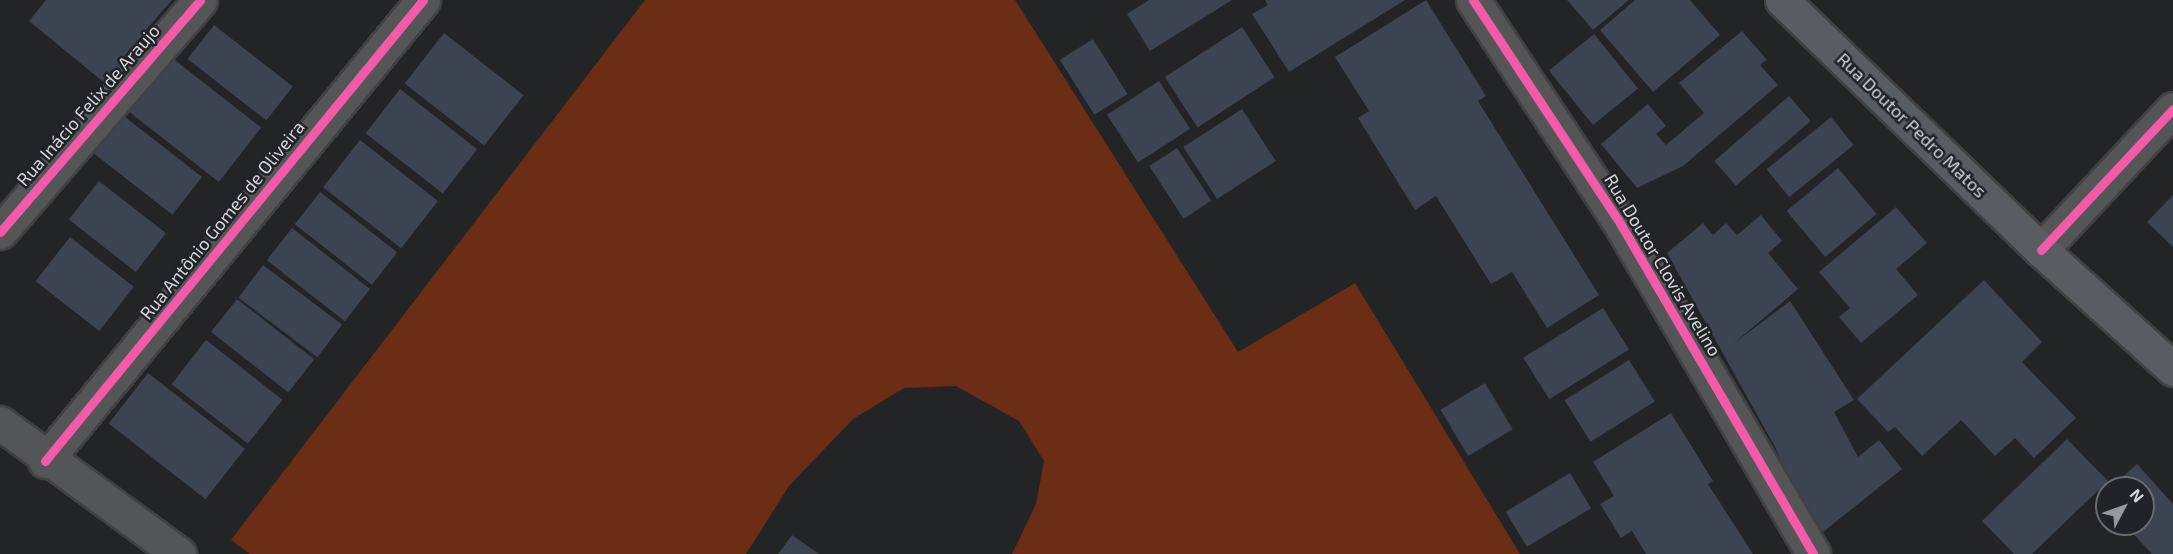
<!DOCTYPE html>
<html>
<head>
<meta charset="utf-8">
<style>
  body { margin:0 }
  #map { position:relative; width:2173px; height:554px; overflow:hidden; background:#222426; font-family:"Exo 2",sans-serif }
  div>[style] { position:absolute }
  [style*='--x'] { left:calc(var(--x)*1px); top:calc(var(--y)*1px); width:calc(var(--w)*1px); rotate:calc(var(--a)*1deg) }
  .green>* { inset:0; background:#6b2d14 }
  .building>* { inset:0; background:#3c4351; transform-origin:0 0 }
  .roads { filter:drop-shadow(2px 0 #404143) drop-shadow(-2px 0 #404143) drop-shadow(0 2px #404143) drop-shadow(0 -2px #404143) }
  .minor>* { height:33px; margin:-16.5px; padding:0 16.5px; transform-origin:16.5px; border-radius:16.5px; background:#545557 }
  .major>* { height:33px; margin:-16.5px; padding:0 16.5px; transform-origin:16.5px; border-radius:16.5px; background:#585c63 }
  .cycleway>* { height:9px; margin:-4.5px; padding:0 4.5px; transform-origin:4.5px; border-radius:4.5px; background:#f35aa7 }
  span { translate:-50% -50%; white-space:nowrap; text-align:center; line-height:1.15; -webkit-text-stroke:5px #202328; paint-order:stroke }
  .street-label { font-size:18px; color:#d4d6d9 }
  .north { position:absolute; left:2095px; top:476px; width:60px; height:60px; box-sizing:border-box; background:#202328; border:2px solid #686b6f; border-radius:50%; rotate:49deg; font-size:16px; font-weight:700; line-height:24px; text-align:center; color:#d4d6d9 }
  .north::after { content:''; display:block; margin:auto; width:21px; height:27px; background:#96989a; clip-path:polygon(50% 0,100% 100%,50% 72%,0 100%) }
</style>
</head>
<body>
<div id="map">
  <div class="green">
    <div style="clip-path:polygon(645px 0,1015px 0,1238px 352px,1355px 283px,1520px 554px,1012px 554px,1036px 504px,1044px 461px,1019px 421px,956px 386px,904px 388px,853px 419px,789px 486px,746px 554px,250px 554px,231px 540px)"></div>
  </div>
  <div class="building">
    <div style="clip-path:polygon(46px 0,172px 0,145px 31px,154px 38px,112px 89px,29px 21px)"></div>
    <div style="clip-path:polygon(1149px 0,1232px 0,1150px 51px,1127px 14px)"></div>
    <div style="clip-path:polygon(1265px 0,1405px 0,1289px 72px,1252px 14px,1268px 5px)"></div>
    <div style="clip-path:polygon(1426px 0,1486px 96px,1478px 101px,1599px 295px,1547px 328px,1512px 272px,1491px 284px,1436px 196px,1415px 210px,1358px 118px,1369px 111px,1335px 57px)"></div>
    <div style="clip-path:polygon(1567px 0,1629px 0,1593px 30px)"></div>
    <div style="clip-path:polygon(1635px 0,1690px 0,1720px 35px,1653px 92px,1600px 30px)"></div>
    <div style="left:214px;top:25px;width:100px;height:43px;rotate:38deg"></div>
    <div style="left:1242px;top:27px;width:60px;height:92px;rotate:57deg"></div>
    <div style="clip-path:polygon(1742px 31px,1767px 60px,1760px 65px,1778px 85px,1683px 166px,1637px 188px,1601px 144px,1648px 104px,1666px 126px,1656px 134px,1666px 145px,1704px 113px,1679px 83px)"></div>
    <div style="left:444px;top:33px;width:101px;height:64px;rotate:38deg"></div>
    <div style="left:1594px;top:34px;width:70px;height:58px;rotate:51deg"></div>
    <div style="left:1093px;top:39px;width:65px;height:39px;rotate:58deg"></div>
    <div style="left:162px;top:50px;width:126px;height:69px;rotate:38deg"></div>
    <div style="left:1159px;top:81px;width:57px;height:62px;rotate:57deg"></div>
    <div style="left:400px;top:89px;width:98px;height:56px;rotate:38deg"></div>
    <div style="left:1789px;top:96px;width:33px;height:99px;rotate:49deg"></div>
    <div style="left:1242px;top:109px;width:62px;height:70px;rotate:57deg"></div>
    <div style="left:120px;top:113px;width:104px;height:48px;rotate:38deg"></div>
    <div style="left:1831px;top:117px;width:36px;height:83px;rotate:51deg"></div>
    <div style="left:360px;top:140px;width:99px;height:60px;rotate:38deg"></div>
    <div style="left:1177px;top:148px;width:63px;height:33px;rotate:57deg"></div>
    <div style="left:1838px;top:168px;width:60px;height:67px;rotate:50deg"></div>
    <div style="left:99px;top:181px;width:85px;height:49px;rotate:38deg"></div>
    <div style="left:320px;top:192px;width:98px;height:41px;rotate:38deg"></div>
    <div style="clip-path:polygon(2173px 195px,2173px 247px,2147px 222px)"></div>
    <div style="clip-path:polygon(1896px 207px,1927px 243px,1896px 269px,1918px 295px,1861px 343px,1839px 317px,1850px 308px,1819px 272px)"></div>
    <div style="clip-path:polygon(1761px 215px,1782px 241px,1768px 253px,1798px 289px,1733px 344px,1790px 301px,1854px 400px,1834px 412px,1858px 457px,1879px 440px,1902px 469px,1823px 532px,1800px 503px,1775px 447px,1667px 253px,1703px 223px,1713px 235px,1726px 223px,1737px 235px)"></div>
    <div style="left:292px;top:228px;width:99px;height:41px;rotate:38deg"></div>
    <div style="left:70px;top:237px;width:81px;height:56px;rotate:38deg"></div>
    <div style="left:263px;top:265px;width:99px;height:41px;rotate:37deg"></div>
    <div style="clip-path:polygon(1984px 280px,2042px 342px,2022px 362px,2076px 418px,2034px 458px,2015px 438px,1995px 456px,1961px 420px,1922px 456px,1895px 427px,1888px 432px,1857px 399px)"></div>
    <div style="left:237px;top:299px;width:98px;height:42px;rotate:38deg"></div>
    <div style="left:1603px;top:308px;width:49px;height:94px;rotate:58deg"></div>
    <div style="left:206px;top:340px;width:97px;height:56px;rotate:38deg"></div>
    <div style="left:1629px;top:360px;width:49px;height:76px;rotate:58deg"></div>
    <div style="left:148px;top:373px;width:123px;height:64px;rotate:38deg"></div>
    <div style="left:1485px;top:383px;width:54px;height:52px;rotate:59deg"></div>
    <div style="clip-path:polygon(1671px 413px,1713px 481px,1708px 484px,1753px 554px,1646px 554px,1632px 531px,1621px 538px,1600px 504px,1614px 496px,1593px 462px)"></div>
    <div style="clip-path:polygon(2067px 439px,2108px 481px,2032px 554px,2014px 554px,1982px 521px)"></div>
    <div style="clip-path:polygon(2137px 464px,2173px 504px,2173px 554px,2152px 554px,2124px 524px,2143px 524px,2143px 488px,2110px 488px)"></div>
    <div style="left:1570px;top:473px;width:41px;height:75px;rotate:59deg"></div>
    <div style="clip-path:polygon(792px 535px,819px 554px,778px 554px)"></div>
  </div>
  <div class="roads">
    <div class="minor">
      <div style="--x:1473;--y:0;--w:261;--a:56.6"></div>
      <div style="--x:1617;--y:218;--w:389;--a:59.7"></div>
      <div style="--x:0;--y:232;--w:306;--a:-49.2"></div>
      <div style="--x:2041;--y:250;--w:193;--a:-46.9"></div>
      <div style="--x:0;--y:423;--w:222;--a:36.2"></div>
      <div style="--x:45;--y:461;--w:596;--a:-50.65"></div>
    </div>
    <div class="major">
      <div style="--x:1782;--y:0;--w:360;--a:44"></div>
      <div style="--x:2041;--y:250;--w:178;--a:42"></div>
    </div>
  </div>
  <div class="cycleway">
    <div style="--x:1473;--y:0;--w:261;--a:56.6"></div>
    <div style="--x:1617;--y:218;--w:389;--a:59.7"></div>
    <div style="--x:0;--y:232;--w:306;--a:-49.2"></div>
    <div style="--x:2041;--y:250;--w:193;--a:-46.9"></div>
    <div style="--x:45;--y:461;--w:596;--a:-50.65"></div>
  </div>
  <div class="street-label">
    <span style="left:88px;top:105px;rotate:-49deg">Rua Inácio Felix de Araujo</span>
    <span style="left:1912px;top:125px;rotate:44deg">Rua Doutor Pedro Matos</span>
    <span style="left:222px;top:220px;rotate:-51deg">Rua Antônio Gomes de Oliveira</span>
    <span style="left:1663px;top:265px;rotate:59deg">Rua Doutor Clovis Avelino</span>
  </div>
  <div class="north">N</div>
</div>
</body>
</html>
